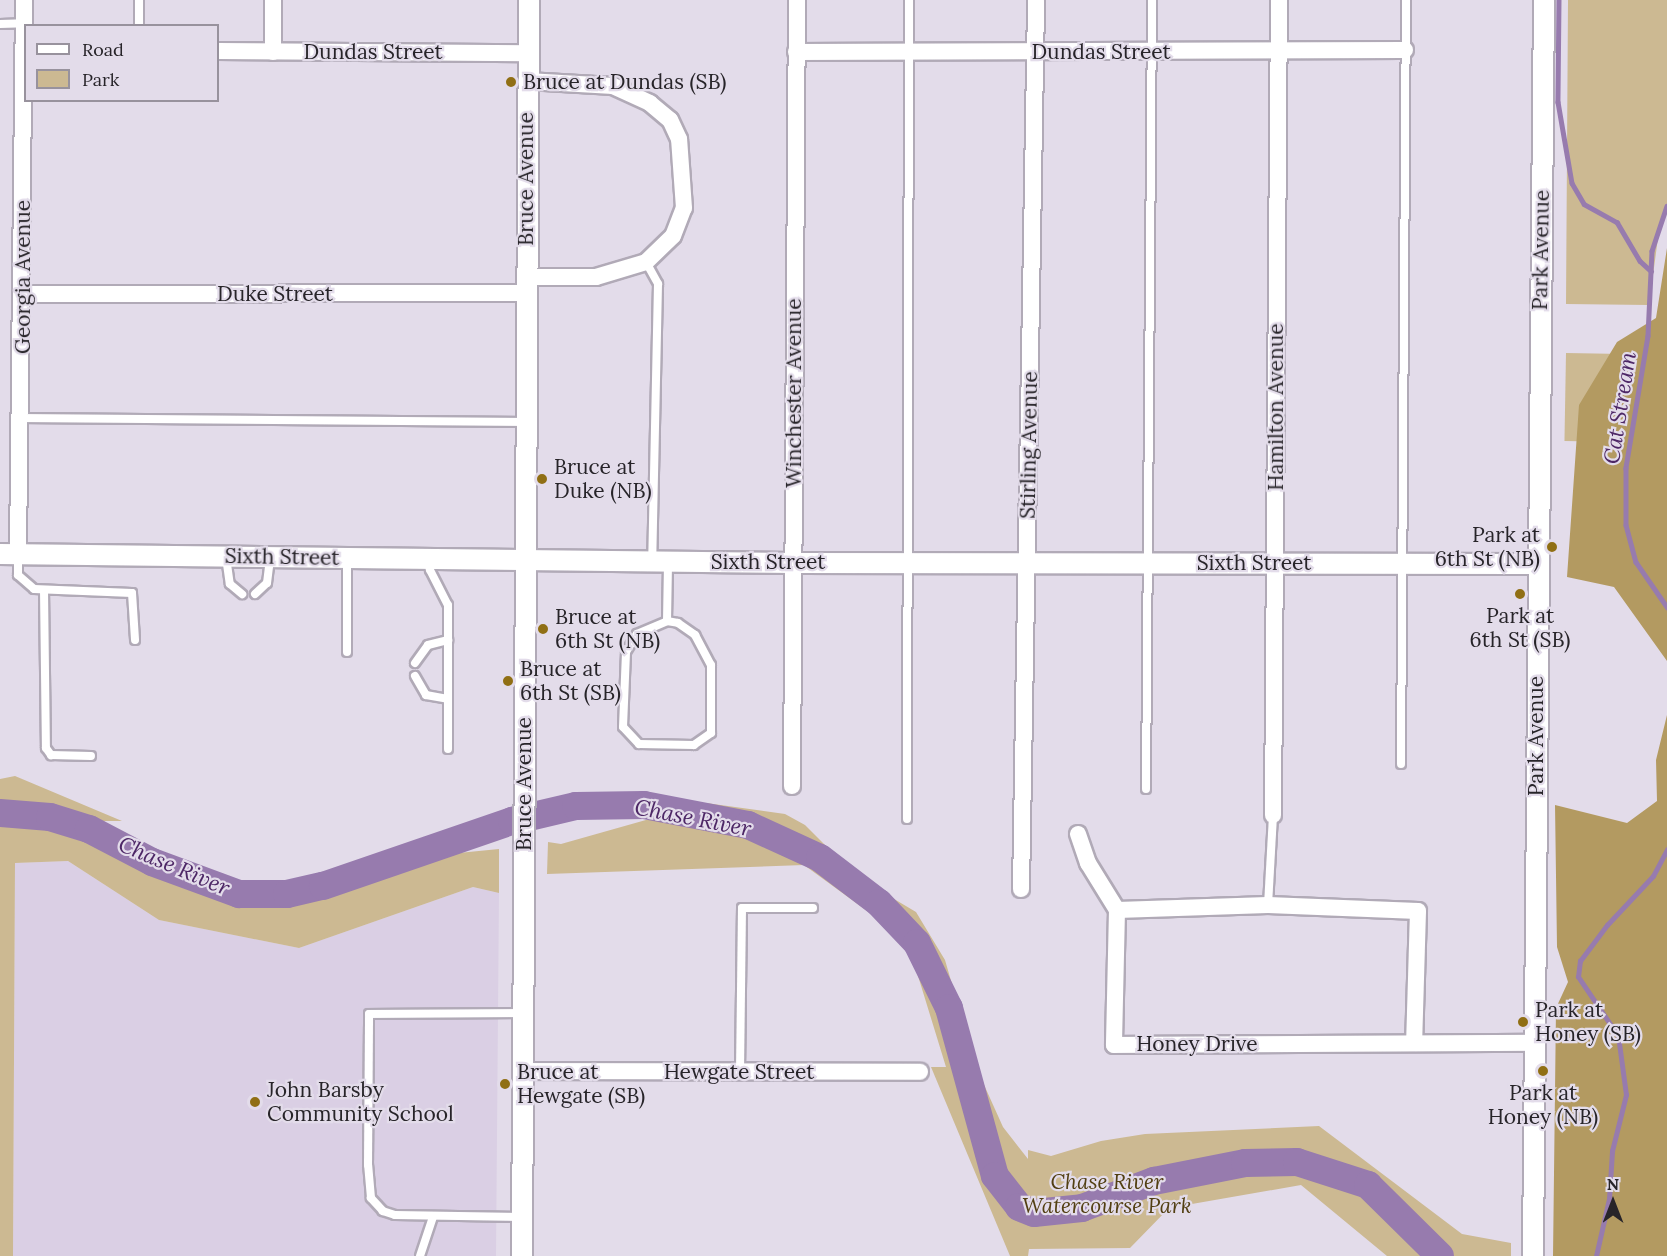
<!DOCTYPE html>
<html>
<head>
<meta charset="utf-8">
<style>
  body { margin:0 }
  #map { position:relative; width:1667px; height:1256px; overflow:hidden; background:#e3dcea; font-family:Lora,serif }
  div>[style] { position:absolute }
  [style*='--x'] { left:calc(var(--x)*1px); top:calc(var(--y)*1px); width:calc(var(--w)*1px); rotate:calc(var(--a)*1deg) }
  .built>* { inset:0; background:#dacfe4 }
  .green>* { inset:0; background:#ccb992; transform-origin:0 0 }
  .forest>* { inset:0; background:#b39a61 }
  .stream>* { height:4.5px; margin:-2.25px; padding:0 2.25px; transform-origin:2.25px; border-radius:2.25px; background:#977bae }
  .river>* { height:28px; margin:-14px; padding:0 14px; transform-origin:14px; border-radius:14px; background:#977bae }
  .roads { filter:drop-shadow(2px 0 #b1aab7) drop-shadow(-2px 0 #b1aab7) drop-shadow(0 2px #b1aab7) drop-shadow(0 -2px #b1aab7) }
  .service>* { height:8px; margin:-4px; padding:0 4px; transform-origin:4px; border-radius:4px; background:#fff }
  .minor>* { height:16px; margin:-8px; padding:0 8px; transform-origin:8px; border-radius:8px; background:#fff }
  .tertiary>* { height:20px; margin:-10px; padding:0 10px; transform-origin:10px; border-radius:10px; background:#fff }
  .dots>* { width:16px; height:16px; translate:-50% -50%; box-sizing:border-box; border:3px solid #e3dcea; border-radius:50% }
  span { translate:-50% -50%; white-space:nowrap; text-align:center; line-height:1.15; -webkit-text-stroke:4.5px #e3dcea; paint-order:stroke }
  .street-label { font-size:21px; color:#272429 }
  .poi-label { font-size:21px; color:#272429 }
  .left { translate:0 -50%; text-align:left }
  .right { translate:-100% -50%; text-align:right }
  .park-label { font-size:21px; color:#523f12; font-style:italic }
  .water-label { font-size:22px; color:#4d2766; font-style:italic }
  .legend { position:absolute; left:24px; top:24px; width:195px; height:78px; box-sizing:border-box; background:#e3dcea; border:2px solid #98929d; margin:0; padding:8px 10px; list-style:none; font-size:18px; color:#272429 }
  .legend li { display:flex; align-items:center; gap:12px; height:30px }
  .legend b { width:30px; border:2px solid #98929d }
  .north { position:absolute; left:1583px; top:1172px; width:60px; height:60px; -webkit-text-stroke:4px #e3dcea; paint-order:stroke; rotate:0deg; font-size:16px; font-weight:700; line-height:24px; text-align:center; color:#272429 }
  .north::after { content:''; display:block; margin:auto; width:21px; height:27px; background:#272429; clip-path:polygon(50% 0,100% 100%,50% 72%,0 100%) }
</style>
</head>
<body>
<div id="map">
  <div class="built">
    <div style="clip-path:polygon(68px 861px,159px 920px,299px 948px,473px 887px,499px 893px,496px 1256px,13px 1256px,15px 863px)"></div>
  </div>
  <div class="green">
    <div style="clip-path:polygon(1568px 0,1667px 0,1667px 209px,1660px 223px,1649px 305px,1566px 304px)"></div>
    <div style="left:1566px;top:353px;width:101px;height:88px;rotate:1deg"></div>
    <div style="clip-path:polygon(15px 776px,122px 821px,88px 821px,219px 887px,263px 895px,318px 897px,351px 888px,408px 858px,499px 849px,499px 893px,473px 887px,299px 948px,159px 920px,68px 861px,15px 863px,13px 1256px,0 1256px,0 779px)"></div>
    <div style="clip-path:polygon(706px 803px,785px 814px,805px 825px,857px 877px,916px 912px,945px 960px,976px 1067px,1003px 1127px,1028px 1159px,1028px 1150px,1051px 1156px,1101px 1141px,1145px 1134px,1319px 1126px,1462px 1234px,1511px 1243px,1511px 1256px,1387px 1256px,1301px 1185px,1169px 1208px,1130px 1248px,1029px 1249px,1028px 1256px,1010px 1256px,931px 1067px,946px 1067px,907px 940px,804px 865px,547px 874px,548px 842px,561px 844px)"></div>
  </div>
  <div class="forest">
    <div style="clip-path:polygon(1667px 248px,1667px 661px,1614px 587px,1567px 577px,1579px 405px,1617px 342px,1656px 318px)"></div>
    <div style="clip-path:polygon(1667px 715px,1667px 1256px,1553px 1256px,1556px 1008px,1568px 982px,1557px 947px,1555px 805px,1627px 823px,1657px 801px,1656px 760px)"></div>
  </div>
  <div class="stream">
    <div style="--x:1559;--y:0;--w:102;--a:90.6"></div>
    <div style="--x:1558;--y:102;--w:82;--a:80.2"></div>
    <div style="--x:1572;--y:183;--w:24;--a:60"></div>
    <div style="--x:1584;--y:204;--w:38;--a:29"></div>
    <div style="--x:1617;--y:222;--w:45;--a:59.5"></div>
    <div style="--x:1640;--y:261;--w:15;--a:42"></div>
    <div style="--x:1667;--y:206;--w:47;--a:108.4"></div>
    <div style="--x:1652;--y:251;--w:85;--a:92.7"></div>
    <div style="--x:1648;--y:336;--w:134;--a:99.5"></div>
    <div style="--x:1626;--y:468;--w:57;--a:90"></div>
    <div style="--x:1626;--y:525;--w:38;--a:75"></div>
    <div style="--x:1636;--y:562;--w:55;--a:55.4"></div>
    <div style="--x:1596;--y:1256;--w:58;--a:-77.2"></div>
    <div style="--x:1609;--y:1199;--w:48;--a:-86.4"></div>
    <div style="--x:1612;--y:1151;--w:58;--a:-76"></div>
    <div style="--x:1626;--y:1095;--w:60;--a:-97.7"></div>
    <div style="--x:1618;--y:1036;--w:71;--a:-124.1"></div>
    <div style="--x:1578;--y:977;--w:16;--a:-83"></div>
    <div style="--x:1580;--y:961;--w:45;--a:-53.1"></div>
    <div style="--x:1607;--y:925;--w:67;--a:-46.8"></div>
    <div style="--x:1653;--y:876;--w:30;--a:-62"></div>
  </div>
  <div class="river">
    <div style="--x:0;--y:813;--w:50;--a:4.6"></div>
    <div style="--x:50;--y:817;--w:41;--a:17.1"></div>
    <div style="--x:89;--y:829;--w:71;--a:27.6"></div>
    <div style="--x:152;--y:862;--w:93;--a:20.2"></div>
    <div style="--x:239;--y:894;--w:48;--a:0"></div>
    <div style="--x:287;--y:894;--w:37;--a:-13"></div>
    <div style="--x:323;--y:886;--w:200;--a:-19"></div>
    <div style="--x:512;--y:821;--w:66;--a:-13.2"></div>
    <div style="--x:576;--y:806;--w:68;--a:-0.8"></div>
    <div style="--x:644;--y:805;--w:106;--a:10.9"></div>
    <div style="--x:748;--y:825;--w:79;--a:24.6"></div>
    <div style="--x:820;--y:858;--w:74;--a:37.3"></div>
    <div style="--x:879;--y:903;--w:55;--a:46.5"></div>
    <div style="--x:917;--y:943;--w:72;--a:63.8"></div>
    <div style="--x:949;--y:1008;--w:174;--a:74.7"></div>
    <div style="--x:995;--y:1176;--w:39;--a:52"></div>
    <div style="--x:1019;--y:1207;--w:16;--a:22"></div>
    <div style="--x:1034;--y:1213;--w:48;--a:-5.9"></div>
    <div style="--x:1082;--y:1208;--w:77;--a:-20.6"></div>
    <div style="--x:1154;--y:1181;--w:93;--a:-11.2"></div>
    <div style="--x:1245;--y:1163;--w:52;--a:-1.1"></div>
    <div style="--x:1297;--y:1162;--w:75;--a:17.9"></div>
    <div style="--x:1368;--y:1185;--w:101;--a:44.6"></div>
  </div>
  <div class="roads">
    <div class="service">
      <div style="--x:0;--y:24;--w:24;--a:-2"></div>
      <div style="--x:139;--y:26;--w:26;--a:-90"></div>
      <div style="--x:646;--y:262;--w:25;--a:61"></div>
      <div style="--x:658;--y:284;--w:277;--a:91.2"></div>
      <div style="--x:22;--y:418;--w:503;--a:0.46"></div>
      <div style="--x:18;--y:555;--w:20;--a:90"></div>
      <div style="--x:18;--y:575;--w:21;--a:41"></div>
      <div style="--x:34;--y:589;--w:98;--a:2.3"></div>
      <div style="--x:132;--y:593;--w:47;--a:86.3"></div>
      <div style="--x:226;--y:557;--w:27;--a:82"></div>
      <div style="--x:230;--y:584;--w:16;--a:40"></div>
      <div style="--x:347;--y:558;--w:94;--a:90"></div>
      <div style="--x:428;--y:559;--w:11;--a:80"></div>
      <div style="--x:430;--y:570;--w:39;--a:63"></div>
      <div style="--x:448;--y:605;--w:144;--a:90"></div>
      <div style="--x:44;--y:590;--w:158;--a:89.3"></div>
      <div style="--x:46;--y:748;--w:9;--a:54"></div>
      <div style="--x:51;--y:755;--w:40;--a:1.4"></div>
      <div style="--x:255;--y:594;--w:16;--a:-43"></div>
      <div style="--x:267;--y:583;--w:25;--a:-83"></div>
      <div style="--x:667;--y:621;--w:11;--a:10"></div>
      <div style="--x:678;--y:623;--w:21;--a:35"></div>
      <div style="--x:695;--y:635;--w:34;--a:62"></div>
      <div style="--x:711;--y:665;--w:68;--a:90"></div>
      <div style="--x:711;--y:733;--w:21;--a:145"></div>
      <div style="--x:694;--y:745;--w:55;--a:-179"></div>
      <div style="--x:639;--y:744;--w:23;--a:-133"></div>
      <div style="--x:623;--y:727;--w:75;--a:-87.7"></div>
      <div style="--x:626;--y:652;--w:21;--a:-59"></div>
      <div style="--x:637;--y:634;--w:33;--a:-23"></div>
      <div style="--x:667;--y:621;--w:59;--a:-89"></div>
      <div style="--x:415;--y:663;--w:22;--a:-54"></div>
      <div style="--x:428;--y:645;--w:21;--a:-14"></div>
      <div style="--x:415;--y:676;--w:22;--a:60"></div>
      <div style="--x:426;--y:695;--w:22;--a:10"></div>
      <div style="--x:1401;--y:764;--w:764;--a:-89.63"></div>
      <div style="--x:1146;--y:789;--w:789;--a:-89.56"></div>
      <div style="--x:907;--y:819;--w:819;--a:-89.86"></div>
      <div style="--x:1268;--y:905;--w:90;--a:-86.8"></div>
      <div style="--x:740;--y:1072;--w:164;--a:-89.3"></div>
      <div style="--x:742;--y:908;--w:71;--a:0"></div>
      <div style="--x:522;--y:1217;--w:127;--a:-179.1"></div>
      <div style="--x:395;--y:1215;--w:13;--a:-162"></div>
      <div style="--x:383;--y:1211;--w:18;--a:-133"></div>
      <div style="--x:371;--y:1198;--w:33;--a:-95"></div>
      <div style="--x:368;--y:1165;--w:151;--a:-89.6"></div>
      <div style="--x:369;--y:1014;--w:154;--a:-0.4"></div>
      <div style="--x:420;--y:1256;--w:41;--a:-71.6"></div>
    </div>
    <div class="minor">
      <div style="--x:273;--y:0;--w:52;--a:90"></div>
      <div style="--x:218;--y:51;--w:311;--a:0.4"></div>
      <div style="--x:796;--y:52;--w:609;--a:-0.19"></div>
      <div style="--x:526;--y:277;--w:70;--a:0"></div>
      <div style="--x:596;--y:277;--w:52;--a:-16.7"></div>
      <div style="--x:646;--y:262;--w:37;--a:-44"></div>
      <div style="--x:673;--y:236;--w:30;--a:-69"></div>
      <div style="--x:684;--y:208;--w:69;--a:-94.1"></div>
      <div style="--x:679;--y:139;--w:21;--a:-115"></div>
      <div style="--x:670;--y:120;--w:26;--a:-140"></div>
      <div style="--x:650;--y:103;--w:41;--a:-155.3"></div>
      <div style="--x:613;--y:86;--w:86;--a:-176.7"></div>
      <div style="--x:24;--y:294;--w:503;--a:-0.11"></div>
      <div style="--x:18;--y:554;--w:554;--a:-89.38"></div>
      <div style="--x:792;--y:786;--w:786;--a:-89.64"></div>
      <div style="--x:1273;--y:815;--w:815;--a:-89.58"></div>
      <div style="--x:1078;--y:834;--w:31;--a:71"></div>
      <div style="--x:1088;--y:863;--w:55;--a:58.3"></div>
      <div style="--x:1117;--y:910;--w:135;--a:91.3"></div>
      <div style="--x:1114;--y:1045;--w:420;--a:-0.3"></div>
      <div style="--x:1021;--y:889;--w:889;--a:-89.03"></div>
      <div style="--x:1117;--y:910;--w:151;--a:-1.9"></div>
      <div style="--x:1268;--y:905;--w:150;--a:2.3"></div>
      <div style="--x:1418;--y:911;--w:132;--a:91.7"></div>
      <div style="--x:522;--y:1071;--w:398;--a:0.1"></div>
    </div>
    <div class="tertiary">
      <div style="--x:0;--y:554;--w:792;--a:0.65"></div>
      <div style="--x:792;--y:563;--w:745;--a:0.08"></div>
      <div style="--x:522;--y:1256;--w:1256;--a:-89.68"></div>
      <div style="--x:1533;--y:1256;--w:1256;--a:-89.5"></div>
    </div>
  </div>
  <div class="dots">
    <div style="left:511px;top:82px;background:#906f14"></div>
    <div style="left:542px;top:479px;background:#906f14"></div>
    <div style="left:1552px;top:547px;background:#906f14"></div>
    <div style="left:1520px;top:594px;background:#906f14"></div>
    <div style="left:543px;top:629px;background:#906f14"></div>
    <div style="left:508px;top:681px;background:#906f14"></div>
    <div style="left:1523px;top:1022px;background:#906f14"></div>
    <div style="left:1543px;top:1071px;background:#906f14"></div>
    <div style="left:505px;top:1084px;background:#906f14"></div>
    <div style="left:255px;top:1102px;background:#906f14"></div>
  </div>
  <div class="street-label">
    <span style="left:373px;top:52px">Dundas Street</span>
    <span style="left:1101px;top:52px">Dundas Street</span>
    <span style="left:526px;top:179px;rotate:-90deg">Bruce Avenue</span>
    <span style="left:1541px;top:250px;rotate:-89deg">Park Avenue</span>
    <span style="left:23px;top:277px;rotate:-90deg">Georgia Avenue</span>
    <span style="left:275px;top:294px">Duke Street</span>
    <span style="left:794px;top:393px;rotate:-90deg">Winchester Avenue</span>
    <span style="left:1276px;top:407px;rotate:-90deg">Hamilton Avenue</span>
    <span style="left:1029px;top:445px;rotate:-89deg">Stirling Avenue</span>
    <span style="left:282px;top:557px;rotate:1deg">Sixth Street</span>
    <span style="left:768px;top:562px">Sixth Street</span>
    <span style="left:1254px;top:563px">Sixth Street</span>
    <span style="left:1536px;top:736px;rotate:-90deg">Park Avenue</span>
    <span style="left:524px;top:784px;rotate:-90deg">Bruce Avenue</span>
    <span style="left:1197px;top:1044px">Honey Drive</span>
    <span style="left:739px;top:1072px">Hewgate Street</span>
  </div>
  <div class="poi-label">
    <span class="left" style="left:523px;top:82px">Bruce at Dundas (SB)</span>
    <span class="left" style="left:554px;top:479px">Bruce at<br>Duke (NB)</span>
    <span class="right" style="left:1540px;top:547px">Park at<br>6th St (NB)</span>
    <span style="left:1520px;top:628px">Park at<br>6th St (SB)</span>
    <span class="left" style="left:555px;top:629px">Bruce at<br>6th St (NB)</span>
    <span class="left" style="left:520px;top:681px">Bruce at<br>6th St (SB)</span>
    <span class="left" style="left:1535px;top:1022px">Park at<br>Honey (SB)</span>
    <span class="left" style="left:517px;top:1084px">Bruce at<br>Hewgate (SB)</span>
    <span class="left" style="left:267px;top:1102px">John Barsby<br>Community School</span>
    <span style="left:1543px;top:1105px">Park at<br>Honey (NB)</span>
  </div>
  <div class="park-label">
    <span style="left:1107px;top:1194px">Chase River<br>Watercourse Park</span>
  </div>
  <div class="water-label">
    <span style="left:1620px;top:408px;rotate:-81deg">Cat Stream</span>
    <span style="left:693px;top:818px;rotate:11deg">Chase River</span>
    <span style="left:174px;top:866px;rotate:23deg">Chase River</span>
  </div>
  <ul class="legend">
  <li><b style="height:8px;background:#fff"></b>Road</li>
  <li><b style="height:16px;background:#ccb992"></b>Park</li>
  </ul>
  <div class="north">N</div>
</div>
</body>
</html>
